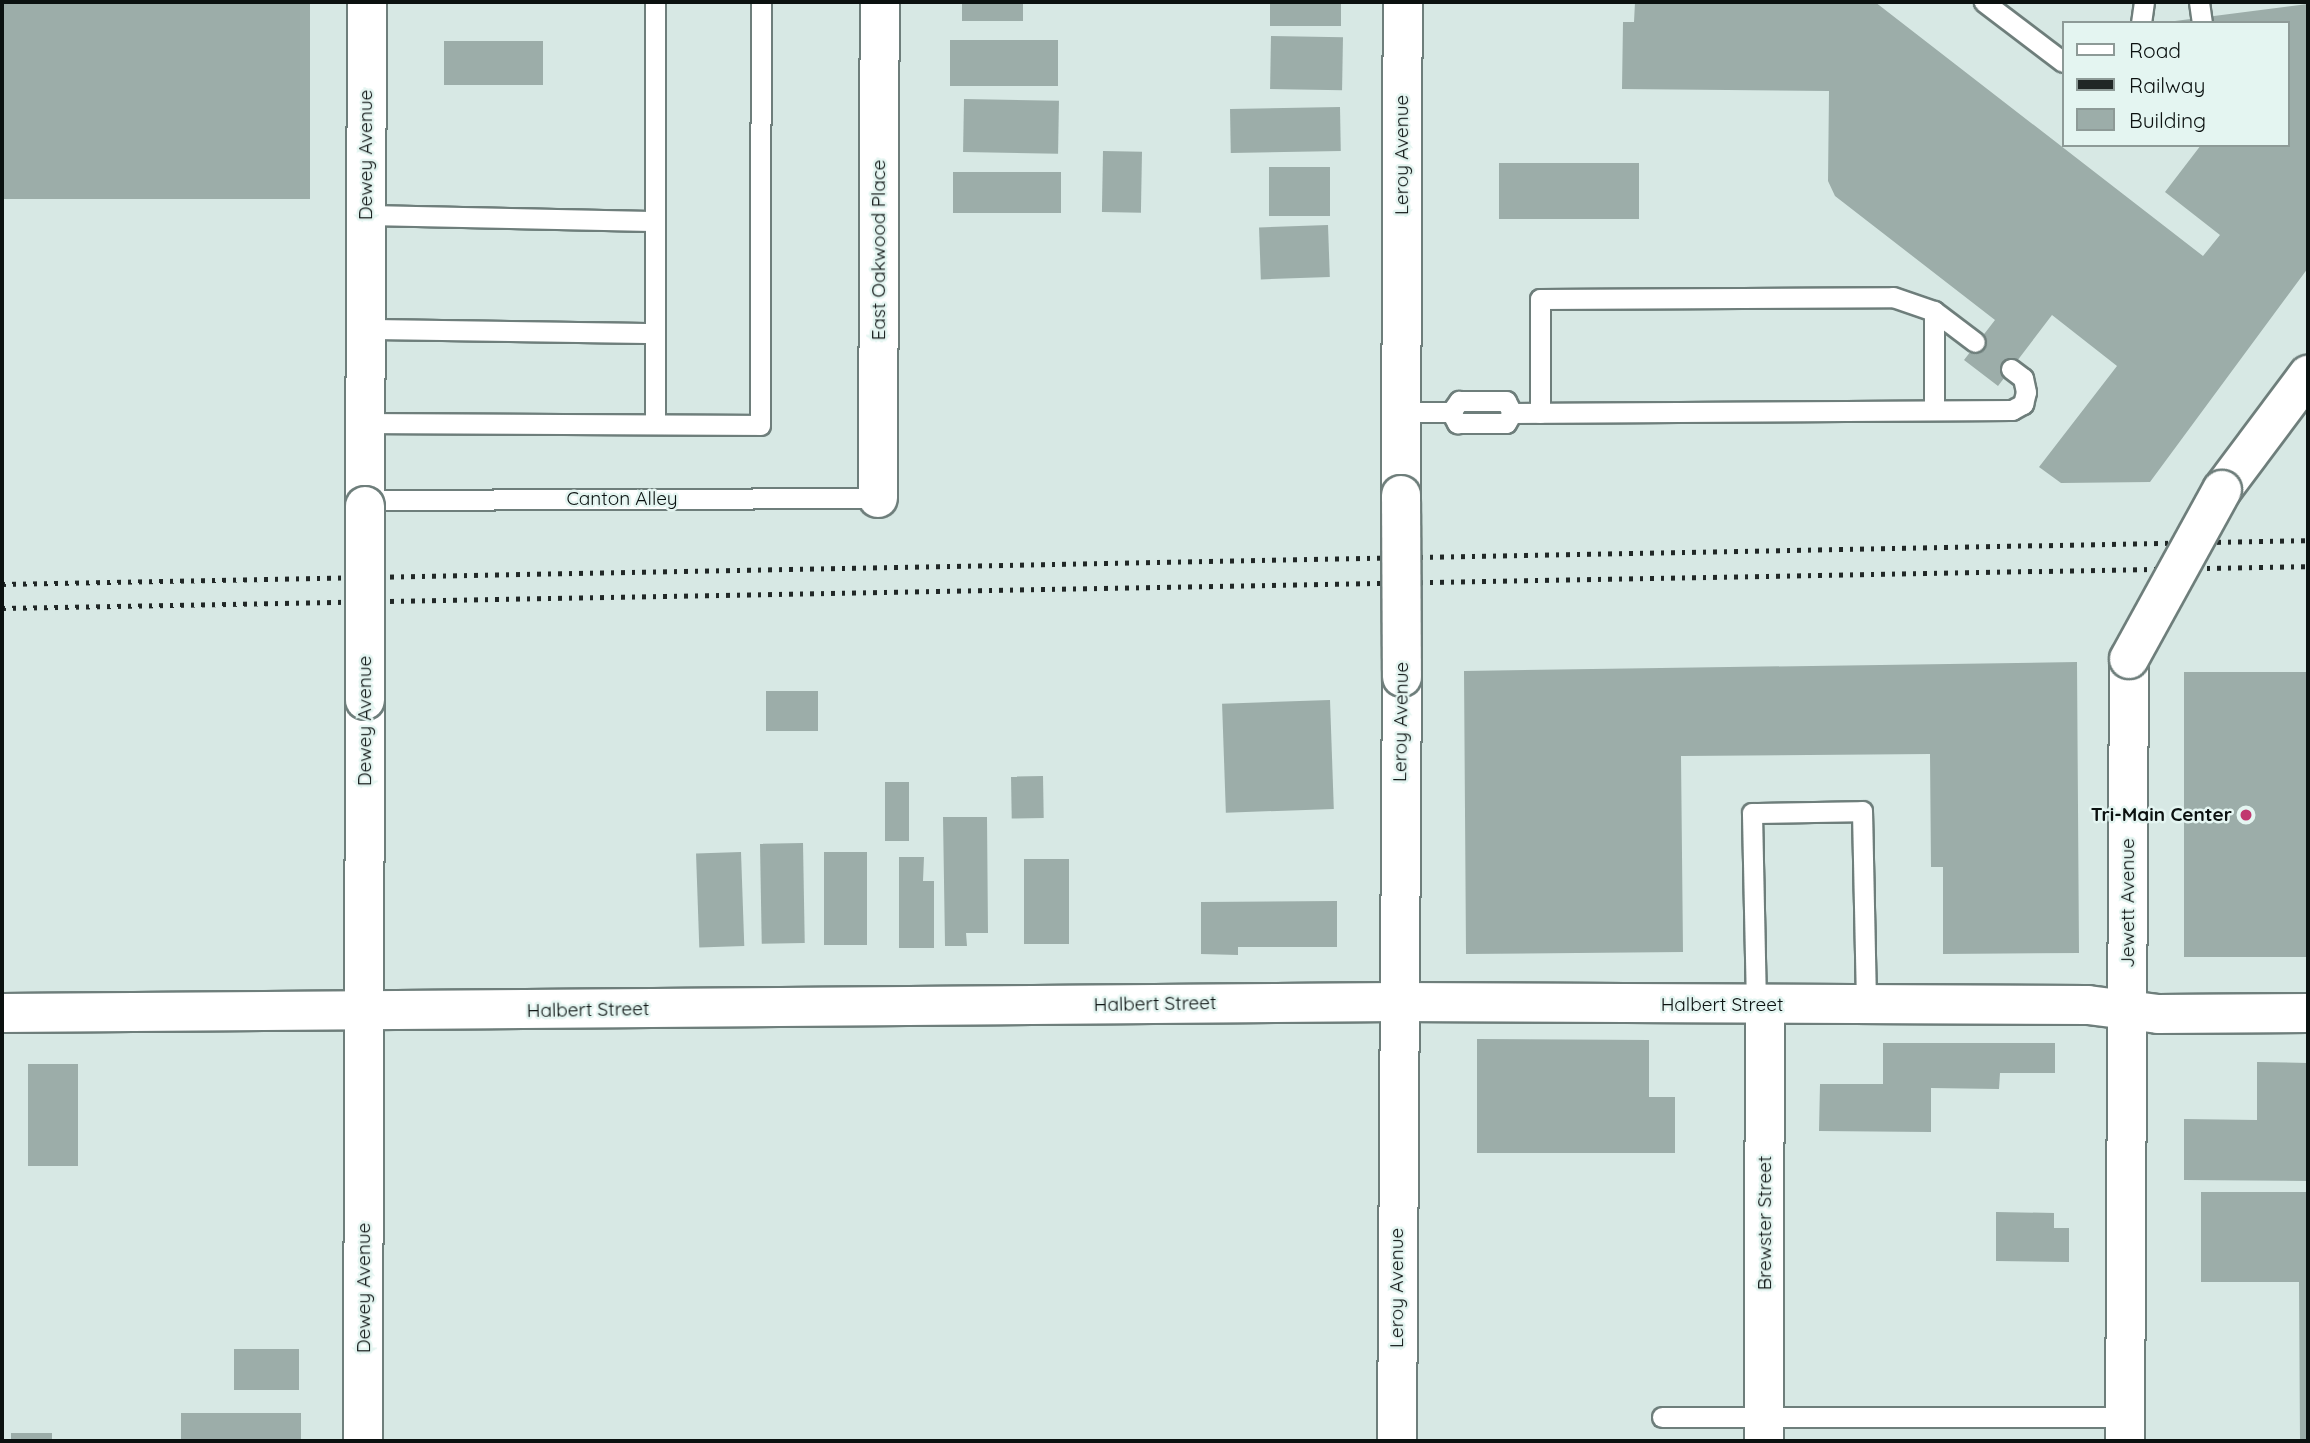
<!DOCTYPE html>
<html>
<head>
<meta charset="utf-8">
<style>
  body { margin:0 }
  #map { position:relative; width:2310px; height:1443px; overflow:hidden; background:#d7e8e4; font-family:Quicksand,sans-serif }
  div>[style] { position:absolute }
  [style*='--x'] { left:calc(var(--x)*1px); top:calc(var(--y)*1px); width:calc(var(--w)*1px); rotate:calc(var(--a)*1deg) }
  .building>* { inset:0; background:#9cada9; transform-origin:0 0 }
  .roads { filter:drop-shadow(2px 0 #6e7e7b) drop-shadow(-2px 0 #6e7e7b) drop-shadow(0 2px #6e7e7b) drop-shadow(0 -2px #6e7e7b) }
  .service>* { height:19px; margin:-9.5px; padding:0 9.5px; transform-origin:9.5px; border-radius:9.5px; background:#fff }
  .minor>* { height:38px; margin:-19px; padding:0 19px; transform-origin:19px; border-radius:19px; background:#fff }
  .rail>* { height:5px; margin-top:-2.5px; transform-origin:0; background:repeating-linear-gradient(90deg,#202726 0 3.5px,transparent 0 10.5px) }
  .bridges { filter:drop-shadow(2px 0 #6e7e7b) drop-shadow(-2px 0 #6e7e7b) drop-shadow(0 2px #6e7e7b) drop-shadow(0 -2px #6e7e7b) }
  .minor-bridge>* { height:38px; margin:-19px; padding:0 19px; transform-origin:19px; border-radius:19px; background:#fff }
  .dots>* { width:19px; height:19px; translate:-50% -50%; box-sizing:border-box; border:4px solid #e4f5f1; border-radius:50% }
  span { translate:-50% -50%; white-space:nowrap; text-align:center; line-height:1.15; -webkit-text-stroke:5px #e4f5f1; paint-order:stroke }
  .street-label { font-size:19px; color:#0b1110 }
  .poi-label { font-size:19px; color:#0b1110; font-weight:700 }
  .right { translate:-100% -50%; text-align:right }
  .frame { position:absolute; inset:0; border:4px solid #0b1110; pointer-events:none }
  .legend { position:absolute; left:2062px; top:21px; width:228px; height:126px; box-sizing:border-box; background:#e4f5f1; border:2px solid #8d9a97; margin:0; padding:9px 12px; list-style:none; font-size:21px; color:#0b1110 }
  .legend li { display:flex; align-items:center; gap:14px; height:35px }
  .legend b { width:35px; border:2px solid #8d9a97 }
</style>
</head>
<body>
<div id="map">
  <div class="building">
    <div style="left:2px;top:2px;width:308px;height:197px"></div>
    <div style="left:962px;top:2px;width:61px;height:19px"></div>
    <div style="left:1270px;top:2px;width:71px;height:24px"></div>
    <div style="clip-path:polygon(1635px 2px,1875px 2px,2203px 256px,2220px 235px,2165px 192px,2201px 145px,2287px 145px,2287px 23px,2175px 21px,2308px 4px,2308px 268px,2150px 482px,2061px 483px,2039px 467px,2117px 366px,2052px 315px,1998px 386px,1964px 360px,1995px 320px,1835px 196px,1828px 181px,1829px 91px,1622px 89px,1623px 22px,1634px 22px)"></div>
    <div style="left:1271px;top:36px;width:72px;height:53px;rotate:1deg"></div>
    <div style="left:950px;top:40px;width:108px;height:46px"></div>
    <div style="left:444px;top:41px;width:99px;height:44px"></div>
    <div style="left:964px;top:99px;width:95px;height:53px;rotate:1deg"></div>
    <div style="left:1340px;top:107px;width:44px;height:110px;rotate:89deg"></div>
    <div style="left:1103px;top:151px;width:39px;height:61px;rotate:1deg"></div>
    <div style="left:1499px;top:163px;width:140px;height:56px"></div>
    <div style="left:1269px;top:167px;width:61px;height:49px"></div>
    <div style="left:953px;top:172px;width:108px;height:41px"></div>
    <div style="left:1328px;top:225px;width:52px;height:69px;rotate:88deg"></div>
    <div style="clip-path:polygon(2077px 662px,2079px 953px,1943px 954px,1943px 867px,1931px 867px,1930px 754px,1681px 756px,1683px 952px,1466px 954px,1464px 671px)"></div>
    <div style="left:2308px;top:672px;width:285px;height:124px;rotate:90deg"></div>
    <div style="left:766px;top:691px;width:52px;height:40px"></div>
    <div style="left:1330px;top:700px;width:109px;height:108px;rotate:88deg"></div>
    <div style="left:1043px;top:776px;width:42px;height:32px;rotate:89deg"></div>
    <div style="left:885px;top:782px;width:24px;height:59px"></div>
    <div style="clip-path:polygon(943px 817px,987px 817px,988px 933px,966px 933px,967px 946px,945px 946px)"></div>
    <div style="left:803px;top:843px;width:100px;height:43px;rotate:89deg"></div>
    <div style="left:741px;top:852px;width:94px;height:45px;rotate:88deg"></div>
    <div style="left:824px;top:852px;width:43px;height:93px"></div>
    <div style="clip-path:polygon(899px 857px,924px 857px,923px 881px,934px 881px,934px 948px,899px 948px)"></div>
    <div style="left:1069px;top:859px;width:85px;height:45px;rotate:90deg"></div>
    <div style="clip-path:polygon(1337px 901px,1337px 947px,1238px 947px,1238px 955px,1201px 954px,1201px 902px)"></div>
    <div style="clip-path:polygon(1477px 1039px,1649px 1040px,1649px 1097px,1675px 1097px,1675px 1153px,1477px 1153px)"></div>
    <div style="clip-path:polygon(1883px 1043px,2055px 1043px,2055px 1073px,2000px 1073px,1999px 1089px,1931px 1088px,1931px 1132px,1819px 1131px,1820px 1084px,1883px 1084px)"></div>
    <div style="clip-path:polygon(2257px 1062px,2308px 1063px,2308px 1181px,2184px 1180px,2184px 1119px,2257px 1120px)"></div>
    <div style="left:28px;top:1064px;width:50px;height:102px"></div>
    <div style="clip-path:polygon(2201px 1192px,2308px 1192px,2308px 1441px,2300px 1441px,2299px 1282px,2201px 1282px)"></div>
    <div style="clip-path:polygon(1996px 1212px,2054px 1213px,2054px 1228px,2069px 1228px,2069px 1262px,1996px 1261px)"></div>
    <div style="left:234px;top:1349px;width:65px;height:41px"></div>
    <div style="left:181px;top:1413px;width:120px;height:28px"></div>
    <div style="left:11px;top:1433px;width:41px;height:8px"></div>
  </div>
  <div class="roads">
    <div class="service">
      <div style="--x:1984;--y:2;--w:99;--a:37.2"></div>
      <div style="--x:2199;--y:2;--w:21;--a:82"></div>
      <div style="--x:2141;--y:23;--w:21;--a:-82"></div>
      <div style="--x:366;--y:215;--w:287;--a:1.2"></div>
      <div style="--x:366;--y:329;--w:287;--a:0.8"></div>
      <div style="--x:1934;--y:410;--w:99;--a:-90"></div>
      <div style="--x:1401;--y:412;--w:50;--a:0"></div>
      <div style="--x:1451;--y:412;--w:14;--a:-54"></div>
      <div style="--x:1459;--y:401;--w:47;--a:0"></div>
      <div style="--x:1506;--y:401;--w:13;--a:63"></div>
      <div style="--x:1451;--y:412;--w:13;--a:61"></div>
      <div style="--x:1457;--y:423;--w:49;--a:0"></div>
      <div style="--x:1506;--y:423;--w:12;--a:-59"></div>
      <div style="--x:1512;--y:413;--w:500;--a:-0.34"></div>
      <div style="--x:2012;--y:410;--w:13;--a:-29"></div>
      <div style="--x:2023;--y:404;--w:12;--a:-76"></div>
      <div style="--x:2026;--y:392;--w:14;--a:-102"></div>
      <div style="--x:2023;--y:378;--w:15;--a:-143"></div>
      <div style="--x:1540;--y:413;--w:114;--a:-90"></div>
      <div style="--x:1540;--y:299;--w:353;--a:-0.3"></div>
      <div style="--x:1893;--y:297;--w:43;--a:18.9"></div>
      <div style="--x:1934;--y:311;--w:51;--a:37.1"></div>
      <div style="--x:366;--y:423;--w:394;--a:0.3"></div>
      <div style="--x:760;--y:425;--w:423;--a:-89.9"></div>
      <div style="--x:655;--y:424;--w:422;--a:-90"></div>
      <div style="--x:365;--y:500;--w:513;--a:-0.22"></div>
      <div style="--x:1756;--y:1005;--w:192;--a:-91.2"></div>
      <div style="--x:1752;--y:813;--w:110;--a:-1"></div>
      <div style="--x:1862;--y:811;--w:194;--a:88.8"></div>
      <div style="--x:1662;--y:1417;--w:463;--a:0"></div>
    </div>
    <div class="minor">
      <div style="--x:2222;--y:490;--w:144;--a:-53.2"></div>
      <div style="--x:1401;--y:495;--w:493;--a:-89.8"></div>
      <div style="--x:878;--y:498;--w:496;--a:-89.8"></div>
      <div style="--x:365;--y:506;--w:504;--a:-89.77"></div>
      <div style="--x:2;--y:1013;--w:1395;--a:-0.45"></div>
      <div style="--x:1397;--y:1002;--w:691;--a:0.25"></div>
      <div style="--x:2088;--y:1005;--w:71;--a:7.3"></div>
      <div style="--x:2158;--y:1014;--w:150;--a:-0.4"></div>
      <div style="--x:363;--y:1441;--w:741;--a:-89.85"></div>
      <div style="--x:1397;--y:1441;--w:764;--a:-89.63"></div>
      <div style="--x:1764;--y:1441;--w:435;--a:-89.9"></div>
      <div style="--x:2125;--y:1441;--w:782;--a:-89.71"></div>
    </div>
  </div>
  <div class="rail">
    <div style="--x:2;--y:584;--w:2306;--a:-1.09"></div>
    <div style="--x:2;--y:608;--w:2306;--a:-1.04"></div>
  </div>
  <div class="bridges">
    <div class="minor-bridge">
      <div style="--x:1401;--y:495;--w:182;--a:89.7"></div>
      <div style="--x:2129;--y:659;--w:193;--a:-61.2"></div>
      <div style="--x:365;--y:700;--w:194;--a:-90"></div>
    </div>
  </div>
  <div class="dots">
    <div style="left:2246px;top:815px;background:#c1376f"></div>
  </div>
  <div class="street-label">
    <span style="left:366px;top:155px;rotate:-90deg">Dewey Avenue</span>
    <span style="left:1402px;top:155px;rotate:-90deg">Leroy Avenue</span>
    <span style="left:879px;top:250px;rotate:-90deg">East Oakwood Place</span>
    <span style="left:622px;top:499px">Canton Alley</span>
    <span style="left:365px;top:721px;rotate:-90deg">Dewey Avenue</span>
    <span style="left:1401px;top:722px;rotate:-89deg">Leroy Avenue</span>
    <span style="left:2128px;top:903px;rotate:-90deg">Jewett Avenue</span>
    <span style="left:1155px;top:1004px;rotate:-1deg">Halbert Street</span>
    <span style="left:1722px;top:1005px">Halbert Street</span>
    <span style="left:588px;top:1010px;rotate:-1deg">Halbert Street</span>
    <span style="left:1765px;top:1223px;rotate:-90deg">Brewster Street</span>
    <span style="left:364px;top:1288px;rotate:-90deg">Dewey Avenue</span>
    <span style="left:1397px;top:1288px;rotate:-90deg">Leroy Avenue</span>
  </div>
  <div class="poi-label">
    <span class="right" style="left:2232px;top:815px">Tri-Main Center</span>
  </div>
  <div class="frame"></div>
  <ul class="legend">
  <li><b style="height:9px;background:#fff"></b>Road</li>
  <li><b style="height:9px;background:#202726"></b>Railway</li>
  <li><b style="height:19px;background:#9cada9"></b>Building</li>
  </ul>
</div>
</body>
</html>
